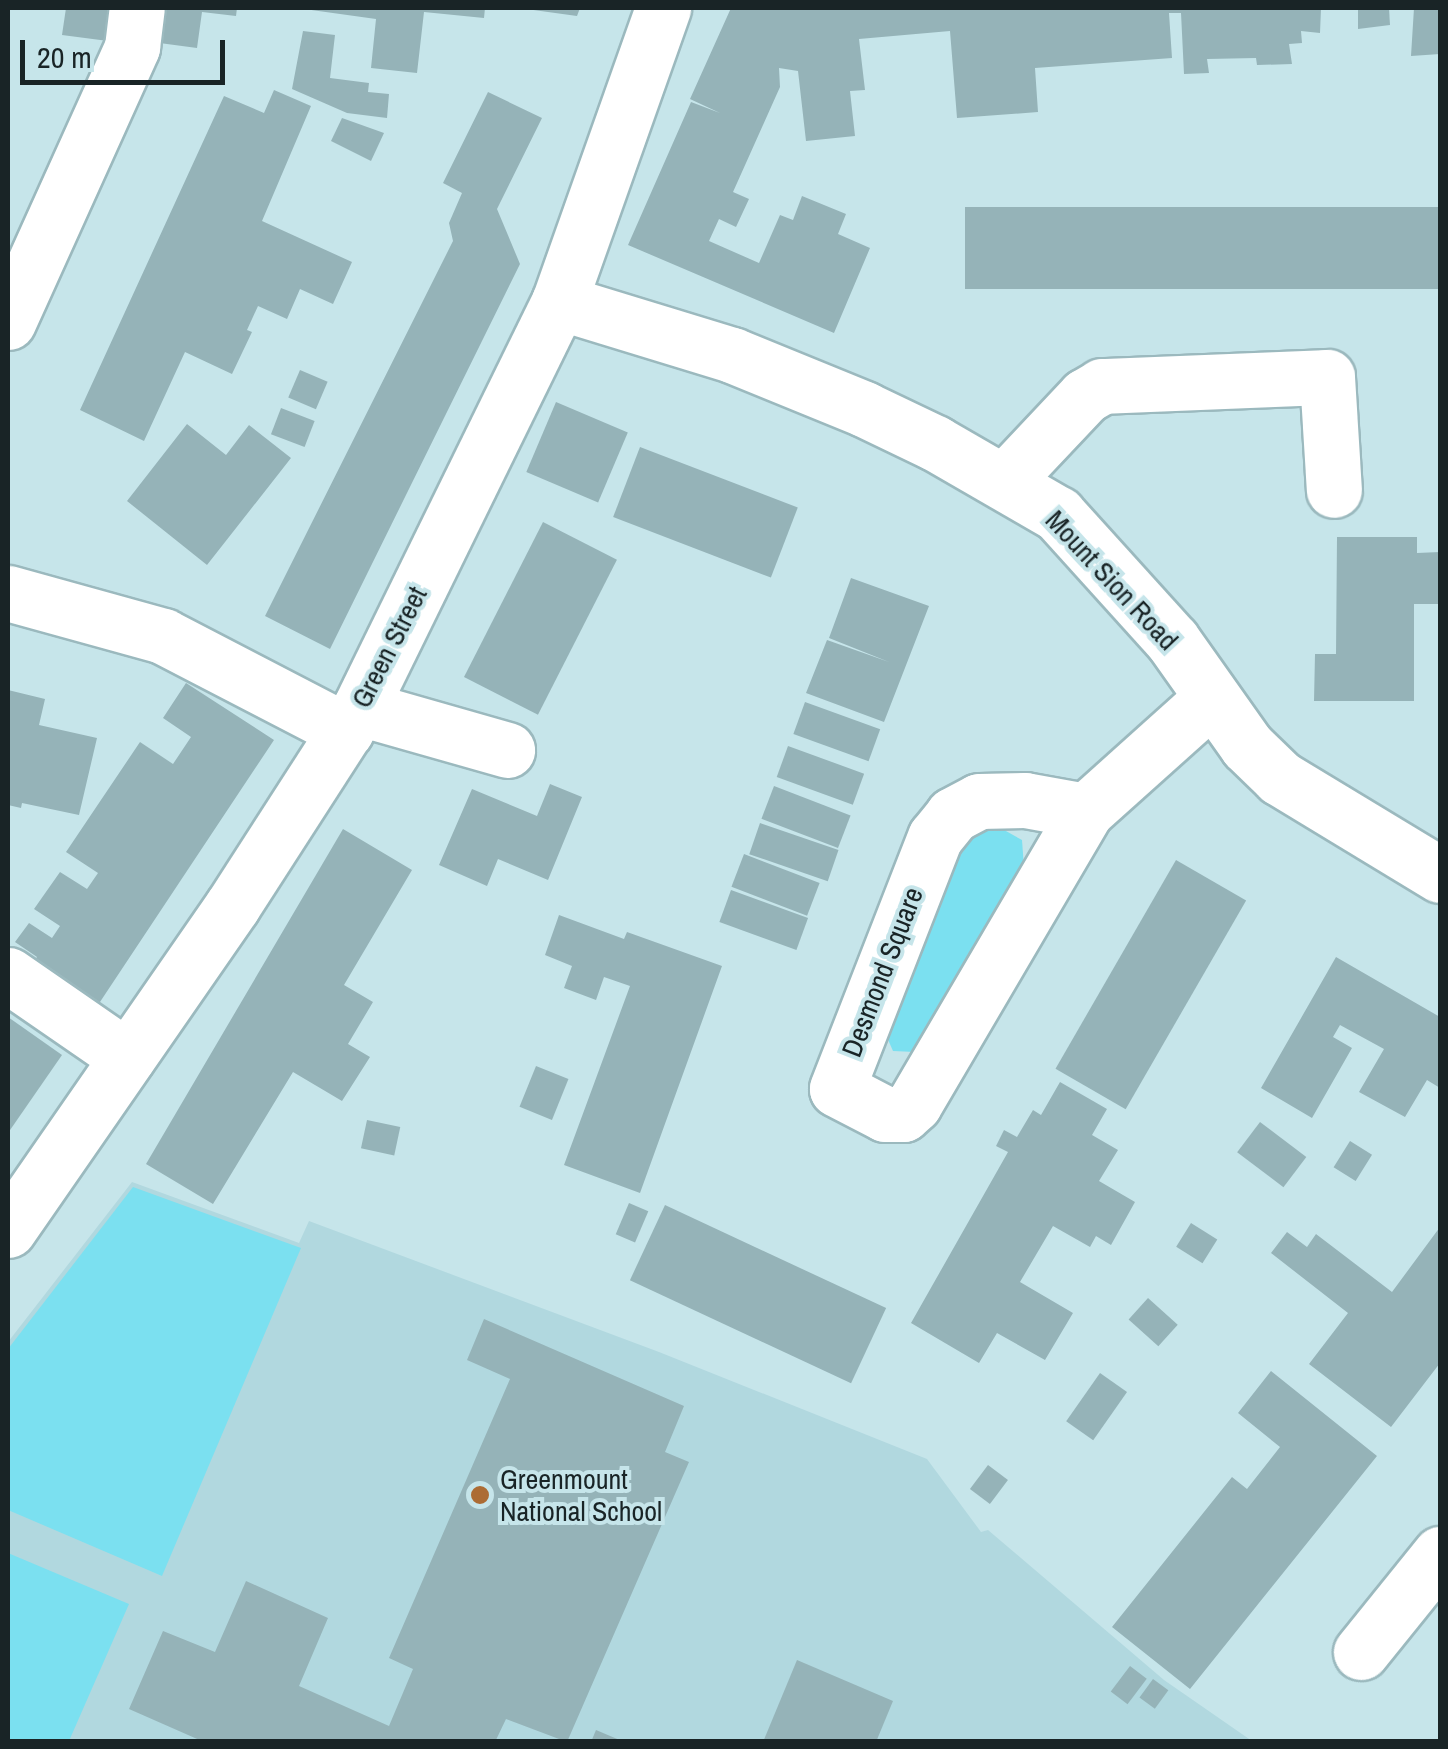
<!DOCTYPE html>
<html>
<head>
<meta charset="utf-8">
<style>
  body { margin:0 }
  #map { position:relative; width:1448px; height:1749px; overflow:hidden; background:#c6e5ea; font-family:"Archivo Narrow",sans-serif }
  div>[style] { position:absolute }
  [style*='--x'] { left:calc(var(--x)*1px); top:calc(var(--y)*1px); width:calc(var(--w)*1px); rotate:calc(var(--a)*1deg) }
  .built>* { inset:0; background:#b1d8df }
  .green>* { inset:0; background:#7be0f0 }
  .building>* { inset:0; background:#95b3b8; transform-origin:0 0 }
  .roads { filter:drop-shadow(2px 0 #9bb9be) drop-shadow(-2px 0 #9bb9be) drop-shadow(0 2px #9bb9be) drop-shadow(0 -2px #9bb9be) }
  .minor>* { height:55px; margin:-27.5px; padding:0 27.5px; transform-origin:27.5px; border-radius:27.5px; background:#fff }
  .dots>* { width:28px; height:28px; translate:-50% -50%; box-sizing:border-box; border:5px solid #c6e5ea; border-radius:50% }
  span { translate:-50% -50%; white-space:nowrap; text-align:center; line-height:1.15; -webkit-text-stroke:8px #c6e5ea; paint-order:stroke }
  .street-label { font-size:28px; color:#192426 }
  .poi-label { font-size:28px; color:#192426 }
  .left { translate:0 -50%; text-align:left }
  .frame { position:absolute; inset:0; border:10px solid #192426; pointer-events:none }
  .scale { position:absolute; left:20px; top:40px; width:205px; height:45px; box-sizing:border-box; border:5px solid #192426; border-top:0; padding-left:12px; font-size:30px; line-height:35px; white-space:nowrap; color:#192426; -webkit-text-stroke:8px #c6e5ea; paint-order:stroke }
</style>
</head>
<body>
<div id="map">
  <div class="built">
    <div style="clip-path:polygon(132px 1182px,299px 1243px,309px 1221px,659px 1352px,927px 1459px,981px 1532px,988px 1530px,1164px 1680px,1252px 1741px,8px 1741px,8px 1342px)"></div>
  </div>
  <div class="green">
    <div style="clip-path:polygon(997px 826px,1022px 840px,1024px 868px,915px 1052px,893px 1051px,886px 1035px,955px 847px,983px 827px)"></div>
    <div style="clip-path:polygon(133px 1187px,301px 1248px,162px 1576px,8px 1510px,8px 1349px)"></div>
    <div style="clip-path:polygon(8px 1553px,129px 1604px,69px 1741px,8px 1741px)"></div>
  </div>
  <div class="building">
    <div style="clip-path:polygon(66px 8px,113px 8px,108px 41px,62px 35px)"></div>
    <div style="clip-path:polygon(157px 8px,237px 8px,236px 16px,202px 12px,197px 48px,152px 42px)"></div>
    <div style="clip-path:polygon(297px 8px,485px 8px,484px 18px,424px 12px,417px 73px,371px 68px,376px 19px)"></div>
    <div style="clip-path:polygon(519px 8px,580px 8px,577px 16px)"></div>
    <div style="clip-path:polygon(731px 8px,1321px 8px,1320px 33px,1301px 31px,1302px 43px,1289px 44px,1292px 64px,1257px 65px,1256px 58px,1207px 59px,1209px 73px,1184px 74px,1181px 13px,1169px 13px,1172px 58px,1035px 68px,1038px 112px,957px 118px,950px 31px,859px 39px,865px 90px,850px 91px,855px 136px,806px 141px,798px 71px,779px 68px,780px 87px,733px 192px,749px 199px,736px 227px,719px 219px,709px 241px,759px 263px,780px 215px,793px 220px,802px 196px,846px 214px,838px 234px,870px 248px,834px 333px,628px 245px,691px 102px,720px 113px,690px 99px)"></div>
    <div style="clip-path:polygon(1358px 8px,1389px 8px,1390px 25px,1358px 29px)"></div>
    <div style="clip-path:polygon(1414px 8px,1440px 8px,1440px 54px,1411px 56px)"></div>
    <div style="clip-path:polygon(303px 31px,335px 35px,330px 78px,369px 83px,368px 92px,389px 94px,387px 118px,347px 113px,292px 89px)"></div>
    <div style="clip-path:polygon(274px 90px,311px 106px,262px 221px,352px 262px,333px 304px,300px 289px,287px 319px,258px 306px,247px 330px,252px 332px,232px 374px,185px 352px,144px 441px,80px 410px,224px 96px,264px 113px)"></div>
    <div style="clip-path:polygon(488px 92px,542px 118px,497px 209px,520px 264px,330px 649px,265px 616px,453px 241px,449px 223px,462px 193px,443px 183px)"></div>
    <div style="clip-path:polygon(342px 118px,384px 133px,371px 161px,331px 141px)"></div>
    <div style="left:1440px;top:207px;width:82px;height:475px;rotate:90deg"></div>
    <div style="left:300px;top:370px;width:30px;height:30px;rotate:23deg"></div>
    <div style="left:556px;top:402px;width:78px;height:76px;rotate:23deg"></div>
    <div style="left:281px;top:408px;width:36px;height:28px;rotate:21deg"></div>
    <div style="clip-path:polygon(187px 424px,226px 455px,249px 425px,291px 458px,207px 565px,127px 501px)"></div>
    <div style="left:640px;top:447px;width:169px;height:75px;rotate:21deg"></div>
    <div style="left:543px;top:522px;width:83px;height:174px;rotate:27deg"></div>
    <div style="clip-path:polygon(1337px 537px,1417px 537px,1417px 553px,1440px 552px,1440px 604px,1414px 604px,1414px 701px,1314px 701px,1315px 654px,1336px 654px)"></div>
    <div style="clip-path:polygon(851px 578px,929px 606px,884px 722px,806px 693px,827px 640px,889px 662px,829px 638px)"></div>
    <div style="clip-path:polygon(186px 683px,274px 740px,96px 1008px,32px 964px,37px 957px,15px 942px,29px 923px,52px 938px,60px 926px,34px 909px,60px 872px,87px 889px,98px 873px,66px 852px,140px 742px,173px 764px,191px 737px,163px 718px)"></div>
    <div style="clip-path:polygon(8px 690px,45px 699px,39px 725px,97px 738px,79px 815px,22px 803px,21px 808px,8px 805px)"></div>
    <div style="left:805px;top:702px;width:80px;height:34px;rotate:20deg"></div>
    <div style="left:788px;top:746px;width:81px;height:33px;rotate:20deg"></div>
    <div style="clip-path:polygon(550px 784px,582px 797px,548px 880px,498px 859px,487px 886px,439px 865px,472px 789px,537px 816px)"></div>
    <div style="left:774px;top:786px;width:82px;height:35px;rotate:21deg"></div>
    <div style="left:760px;top:823px;width:83px;height:33px;rotate:19deg"></div>
    <div style="clip-path:polygon(343px 829px,412px 870px,344px 985px,373px 1002px,348px 1044px,370px 1057px,342px 1101px,293px 1072px,213px 1204px,146px 1164px)"></div>
    <div style="left:744px;top:854px;width:81px;height:35px;rotate:21deg"></div>
    <div style="left:1176px;top:860px;width:81px;height:241px;rotate:30deg"></div>
    <div style="left:731px;top:890px;width:82px;height:34px;rotate:20deg"></div>
    <div style="clip-path:polygon(559px 915px,624px 939px,627px 932px,722px 966px,640px 1193px,564px 1165px,630px 986px,604px 977px,596px 1000px,564px 988px,572px 966px,545px 955px)"></div>
    <div style="clip-path:polygon(1336px 957px,1440px 1017px,1440px 1088px,1427px 1080px,1405px 1117px,1359px 1092px,1384px 1049px,1340px 1025px,1333px 1037px,1352px 1048px,1312px 1118px,1261px 1088px)"></div>
    <div style="clip-path:polygon(8px 1017px,62px 1055px,8px 1133px)"></div>
    <div style="left:536px;top:1066px;width:35px;height:44px;rotate:22deg"></div>
    <div style="clip-path:polygon(1060px 1082px,1107px 1109px,1092px 1135px,1118px 1150px,1099px 1181px,1135px 1202px,1111px 1245px,1096px 1236px,1090px 1247px,1053px 1226px,1020px 1282px,1073px 1313px,1045px 1360px,997px 1333px,979px 1363px,911px 1323px,1008px 1152px,996px 1146px,1004px 1130px,1017px 1137px,1033px 1110px,1041px 1115px)"></div>
    <div style="left:367px;top:1120px;width:34px;height:29px;rotate:12deg"></div>
    <div style="left:1260px;top:1122px;width:58px;height:38px;rotate:37deg"></div>
    <div style="left:1350px;top:1141px;width:26px;height:31px;rotate:32deg"></div>
    <div style="left:629px;top:1203px;width:21px;height:34px;rotate:23deg"></div>
    <div style="left:665px;top:1205px;width:244px;height:83px;rotate:25deg"></div>
    <div style="left:1191px;top:1223px;width:31px;height:28px;rotate:32deg"></div>
    <div style="clip-path:polygon(1440px 1227px,1440px 1363px,1391px 1427px,1309px 1364px,1348px 1313px,1271px 1253px,1287px 1232px,1307px 1247px,1316px 1234px,1392px 1292px)"></div>
    <div style="left:1148px;top:1298px;width:40px;height:29px;rotate:42deg"></div>
    <div style="clip-path:polygon(484px 1319px,684px 1406px,665px 1452px,689px 1462px,567px 1742px,506px 1719px,495px 1742px,204px 1742px,129px 1709px,163px 1631px,215px 1652px,246px 1581px,328px 1618px,299px 1686px,389px 1726px,413px 1669px,389px 1658px,510px 1379px,467px 1360px)"></div>
    <div style="clip-path:polygon(1271px 1371px,1377px 1456px,1190px 1689px,1112px 1627px,1232px 1477px,1247px 1489px,1280px 1447px,1238px 1413px)"></div>
    <div style="left:1100px;top:1373px;width:33px;height:59px;rotate:35deg"></div>
    <div style="left:988px;top:1465px;width:25px;height:30px;rotate:37deg"></div>
    <div style="clip-path:polygon(797px 1660px,893px 1701px,876px 1742px,763px 1742px)"></div>
    <div style="left:1130px;top:1666px;width:21px;height:32px;rotate:37deg"></div>
    <div style="left:1153px;top:1679px;width:19px;height:23px;rotate:36deg"></div>
    <div style="clip-path:polygon(596px 1730px,622px 1741px,622px 1742px,591px 1742px)"></div>
  </div>
  <div class="roads">
    <div class="minor">
      <div style="--x:559;--y:302;--w:181;--a:17"></div>
      <div style="--x:732;--y:355;--w:143;--a:22.2"></div>
      <div style="--x:864;--y:409;--w:79;--a:25.6"></div>
      <div style="--x:935;--y:443;--w:142;--a:30"></div>
      <div style="--x:1058;--y:514;--w:170;--a:47.9"></div>
      <div style="--x:1172;--y:640;--w:130;--a:54.7"></div>
      <div style="--x:1247;--y:746;--w:46;--a:44.1"></div>
      <div style="--x:1280;--y:778;--w:187;--a:31.2"></div>
      <div style="--x:8;--y:322;--w:302;--a:-65.7"></div>
      <div style="--x:132;--y:47;--w:39;--a:-83"></div>
      <div style="--x:1004;--y:482;--w:118;--a:-46.7"></div>
      <div style="--x:1085;--y:396;--w:20;--a:-30"></div>
      <div style="--x:1102;--y:386;--w:225;--a:-2.3"></div>
      <div style="--x:1327;--y:377;--w:113;--a:86.5"></div>
      <div style="--x:8;--y:593;--w:161;--a:15.5"></div>
      <div style="--x:163;--y:636;--w:206;--a:27.4"></div>
      <div style="--x:360;--y:708;--w:153;--a:15.9"></div>
      <div style="--x:1086;--y:811;--w:62;--a:-169.8"></div>
      <div style="--x:1025;--y:800;--w:46;--a:178.8"></div>
      <div style="--x:979;--y:801;--w:30;--a:152"></div>
      <div style="--x:953;--y:815;--w:28;--a:129"></div>
      <div style="--x:935;--y:837;--w:270;--a:111.3"></div>
      <div style="--x:837;--y:1089;--w:54;--a:27.5"></div>
      <div style="--x:885;--y:1114;--w:18;--a:0"></div>
      <div style="--x:903;--y:1114;--w:15;--a:-42"></div>
      <div style="--x:914;--y:1104;--w:340;--a:-59.6"></div>
      <div style="--x:1086;--y:811;--w:169;--a:-41.9"></div>
      <div style="--x:8;--y:975;--w:145;--a:34.6"></div>
      <div style="--x:8;--y:1230;--w:395;--a:-55.3"></div>
      <div style="--x:233;--y:905;--w:234;--a:-57.2"></div>
      <div style="--x:360;--y:708;--w:452;--a:-63.9"></div>
      <div style="--x:559;--y:302;--w:312;--a:-70.5"></div>
      <div style="--x:1361;--y:1652;--w:126;--a:-51.1"></div>
    </div>
  </div>
  <div class="dots">
    <div style="left:480px;top:1495px;background:#ac6c34"></div>
  </div>
  <div class="street-label">
    <span style="left:1112px;top:580px;rotate:47deg">Mount Sion Road</span>
    <span style="left:389px;top:647px;rotate:-63deg">Green Street</span>
    <span style="left:882px;top:972px;rotate:-69deg">Desmond Square</span>
  </div>
  <div class="poi-label">
    <span class="left" style="left:500px;top:1495px">Greenmount<br>National School</span>
  </div>
  <div class="frame"></div>
  <div class="scale">20 m</div>
</div>
</body>
</html>
